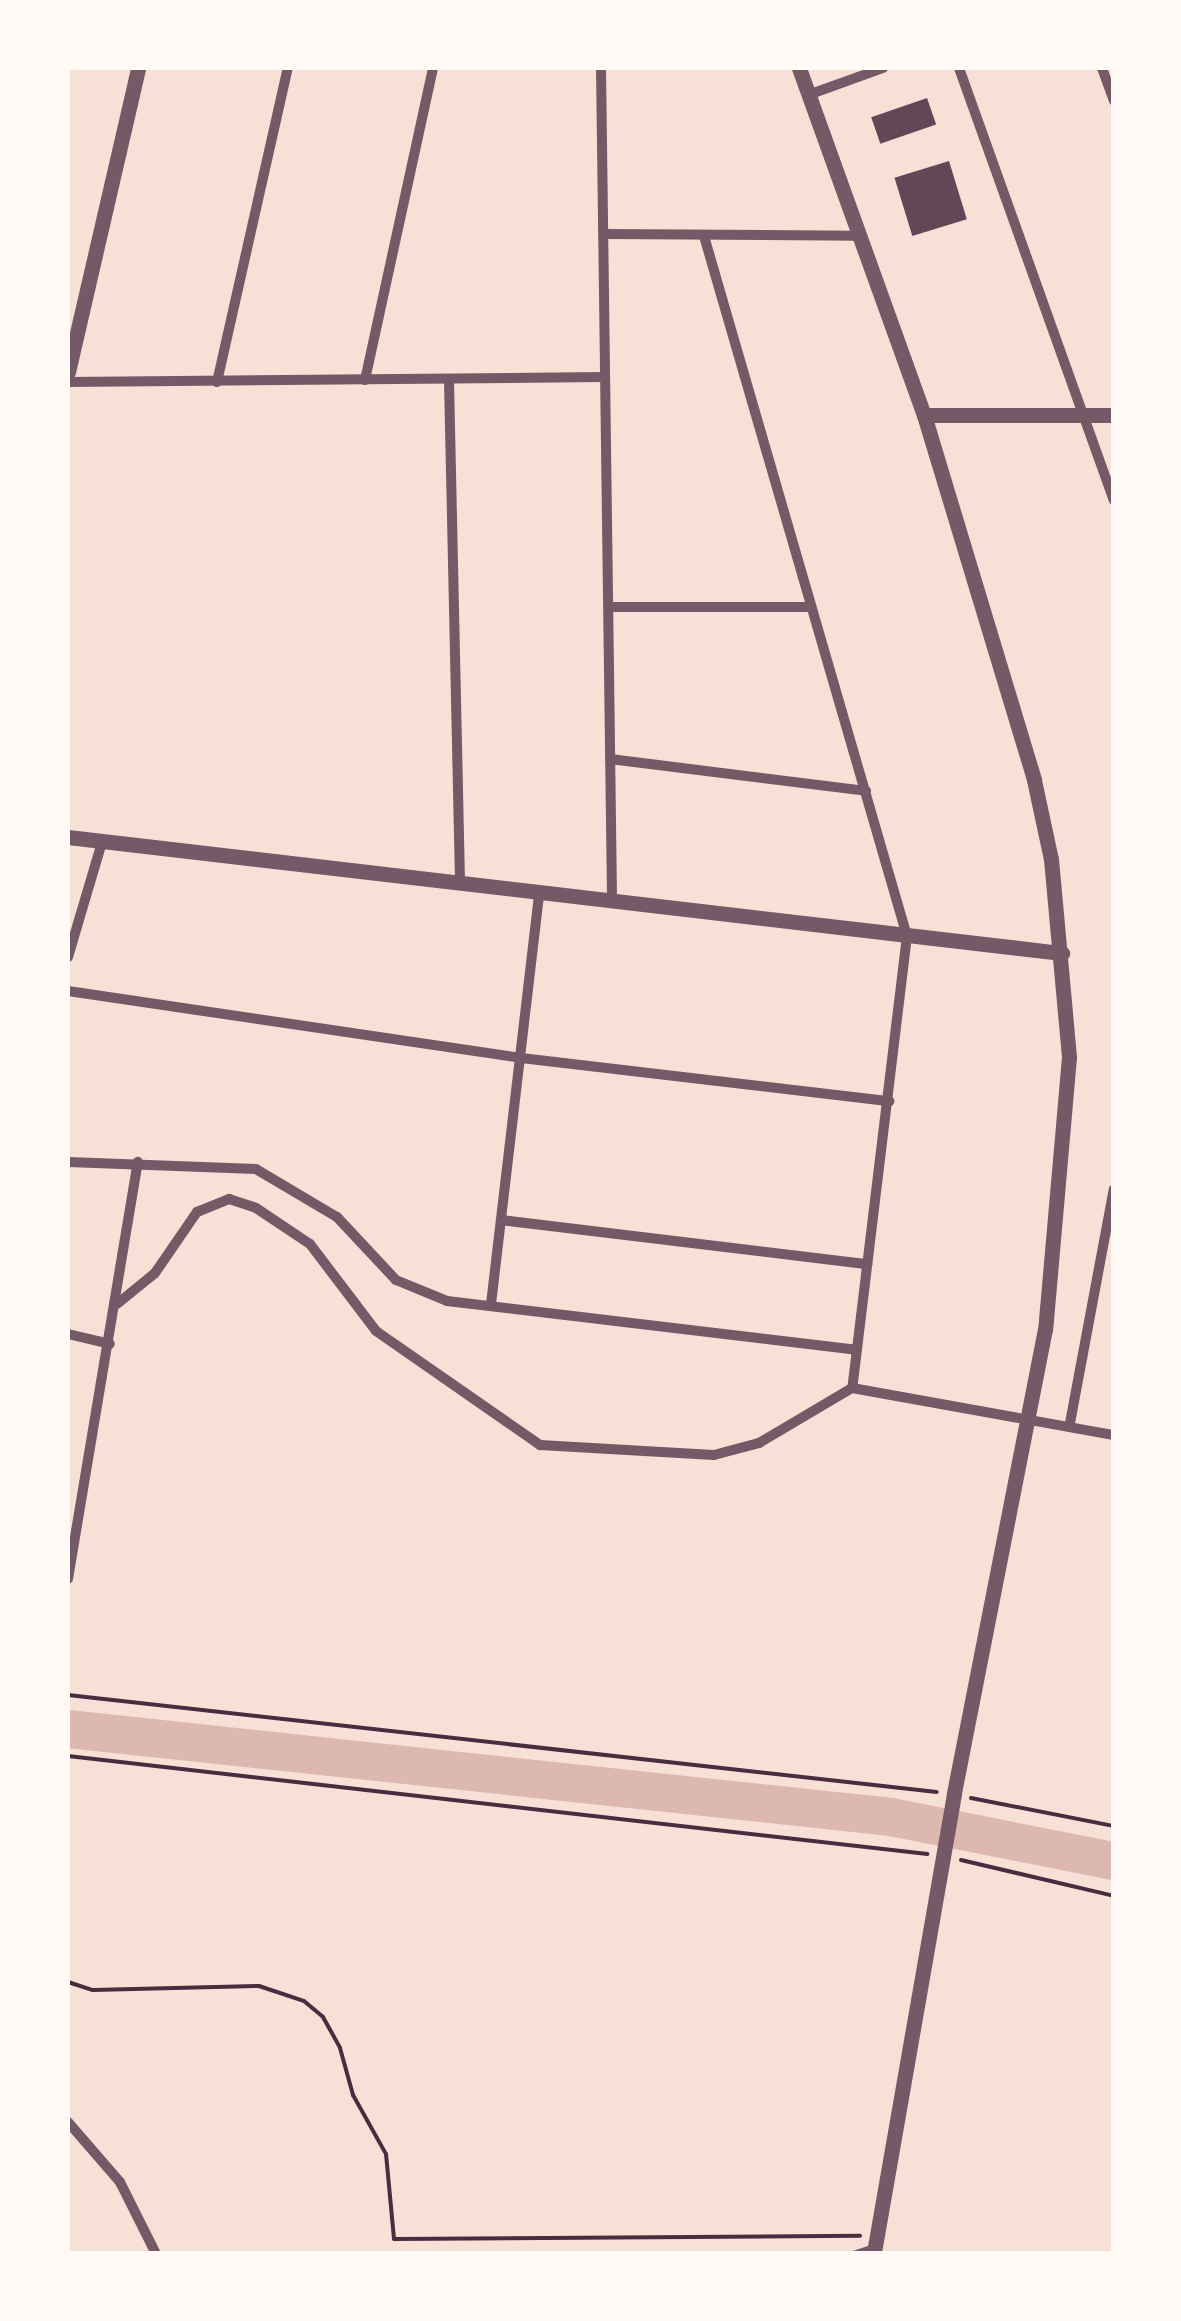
<!DOCTYPE html>
<html>
<head>
<meta charset="utf-8">
<style>
  body { margin:0 }
  #map { position:relative; width:1181px; height:2321px; overflow:hidden; background:#f7e1d7; font-family:Helvetica,sans-serif }
  div>[style] { position:absolute }
  [style*='--x'] { left:calc(var(--x)*1px); top:calc(var(--y)*1px); width:calc(var(--w)*1px); rotate:calc(var(--a)*1deg) }
  .river>* { height:38px; margin:-19px; padding:0 19px; transform-origin:19px; border-radius:19px; background:#dcb8b0 }
  .building>* { inset:0; background:#644757; transform-origin:0 0 }
  .path>* { height:4px; margin:-2px; padding:0 2px; transform-origin:2px; border-radius:2px; background:#4a2c40 }
  .service>* { height:6px; margin:-3px; padding:0 3px; transform-origin:3px; border-radius:3px; background:#755966 }
  .minor>* { height:10px; margin:-5px; padding:0 5px; transform-origin:5px; border-radius:5px; background:#755966 }
  .tertiary>* { height:15px; margin:-7.5px; padding:0 7.5px; transform-origin:7.5px; border-radius:7.5px; background:#755966 }
  span { translate:-50% -50%; white-space:nowrap; text-align:center; line-height:1.15; -webkit-text-stroke:10px #fffaf5; paint-order:stroke }
  .frame { position:absolute; inset:0; border:70px solid #fffaf5; pointer-events:none }
</style>
</head>
<body>
<div id="map">
  <div class="river">
    <div style="--x:68;--y:1729;--w:828;--a:6.1"></div>
    <div style="--x:891;--y:1817;--w:227;--a:11.2"></div>
  </div>
  <div class="building">
    <div style="left:927px;top:98px;width:28px;height:59px;rotate:71deg"></div>
    <div style="left:949px;top:161px;width:61px;height:57px;rotate:73deg"></div>
  </div>
  <div class="path">
    <div style="--x:68;--y:1695;--w:874;--a:6.37"></div>
    <div style="--x:68;--y:1756;--w:865;--a:6.51"></div>
    <div style="--x:971;--y:1798;--w:146;--a:11.1"></div>
    <div style="--x:961;--y:1860;--w:157;--a:13.2"></div>
    <div style="--x:68;--y:1982;--w:26;--a:18"></div>
    <div style="--x:93;--y:1990;--w:166;--a:-1.4"></div>
    <div style="--x:259;--y:1986;--w:47;--a:18.4"></div>
    <div style="--x:304;--y:2001;--w:25;--a:40"></div>
    <div style="--x:323;--y:2017;--w:35;--a:61"></div>
    <div style="--x:340;--y:2048;--w:49;--a:74.5"></div>
    <div style="--x:353;--y:2095;--w:68;--a:60.8"></div>
    <div style="--x:386;--y:2154;--w:85;--a:84.6"></div>
    <div style="--x:394;--y:2239;--w:466;--a:-0.4"></div>
  </div>
  <div class="service">
    <div style="--x:853;--y:2254;--w:22;--a:-18"></div>
  </div>
  <div class="minor">
    <div style="--x:601;--y:68;--w:832;--a:89.24"></div>
    <div style="--x:959;--y:68;--w:459;--a:70.3"></div>
    <div style="--x:1102;--y:68;--w:35;--a:70"></div>
    <div style="--x:808;--y:95;--w:80;--a:-19.8"></div>
    <div style="--x:604;--y:234;--w:255;--a:0.4"></div>
    <div style="--x:704;--y:236;--w:729;--a:73.83"></div>
    <div style="--x:907;--y:936;--w:455;--a:96.9"></div>
    <div style="--x:365;--y:380;--w:319;--a:-77.7"></div>
    <div style="--x:449;--y:381;--w:501;--a:88.74"></div>
    <div style="--x:68;--y:382;--w:536;--a:-0.53"></div>
    <div style="--x:217;--y:382;--w:322;--a:-77.3"></div>
    <div style="--x:609;--y:607;--w:201;--a:0"></div>
    <div style="--x:610;--y:759;--w:258;--a:7.1"></div>
    <div style="--x:68;--y:957;--w:120;--a:-73.5"></div>
    <div style="--x:68;--y:991;--w:458;--a:8.4"></div>
    <div style="--x:521;--y:1058;--w:371;--a:6.7"></div>
    <div style="--x:68;--y:1162;--w:188;--a:2.1"></div>
    <div style="--x:256;--y:1169;--w:94;--a:30.7"></div>
    <div style="--x:337;--y:1217;--w:86;--a:46.9"></div>
    <div style="--x:396;--y:1280;--w:55;--a:22.4"></div>
    <div style="--x:447;--y:1301;--w:412;--a:6.8"></div>
    <div style="--x:501;--y:1220;--w:369;--a:6.9"></div>
    <div style="--x:117;--y:1304;--w:49;--a:-39.2"></div>
    <div style="--x:155;--y:1273;--w:74;--a:-55.5"></div>
    <div style="--x:197;--y:1212;--w:35;--a:-22"></div>
    <div style="--x:229;--y:1199;--w:28;--a:18"></div>
    <div style="--x:256;--y:1208;--w:65;--a:33.7"></div>
    <div style="--x:310;--y:1244;--w:109;--a:52.8"></div>
    <div style="--x:376;--y:1331;--w:200;--a:34.8"></div>
    <div style="--x:540;--y:1445;--w:174;--a:3.3"></div>
    <div style="--x:714;--y:1455;--w:47;--a:-14.9"></div>
    <div style="--x:759;--y:1443;--w:108;--a:-30.6"></div>
    <div style="--x:852;--y:1388;--w:266;--a:10.2"></div>
    <div style="--x:491;--y:1304;--w:414;--a:-83.3"></div>
    <div style="--x:68;--y:1334;--w:43;--a:13.4"></div>
    <div style="--x:1070;--y:1423;--w:238;--a:-79.4"></div>
    <div style="--x:68;--y:1579;--w:423;--a:-80.5"></div>
    <div style="--x:68;--y:2122;--w:79;--a:49.1"></div>
    <div style="--x:120;--y:2182;--w:80;--a:63.4"></div>
  </div>
  <div class="tertiary">
    <div style="--x:799;--y:68;--w:369;--a:70.2"></div>
    <div style="--x:924;--y:415;--w:381;--a:73.2"></div>
    <div style="--x:1034;--y:780;--w:81;--a:77.9"></div>
    <div style="--x:1051;--y:859;--w:199;--a:84.8"></div>
    <div style="--x:1069;--y:1057;--w:273;--a:95"></div>
    <div style="--x:1045;--y:1329;--w:474;--a:101.1"></div>
    <div style="--x:954;--y:1794;--w:467;--a:99.9"></div>
    <div style="--x:68;--y:372;--w:312;--a:-77"></div>
    <div style="--x:924;--y:415;--w:190;--a:0"></div>
    <div style="--x:68;--y:837;--w:1001;--a:6.66"></div>
  </div>
  <div class="frame"></div>
</div>
</body>
</html>
